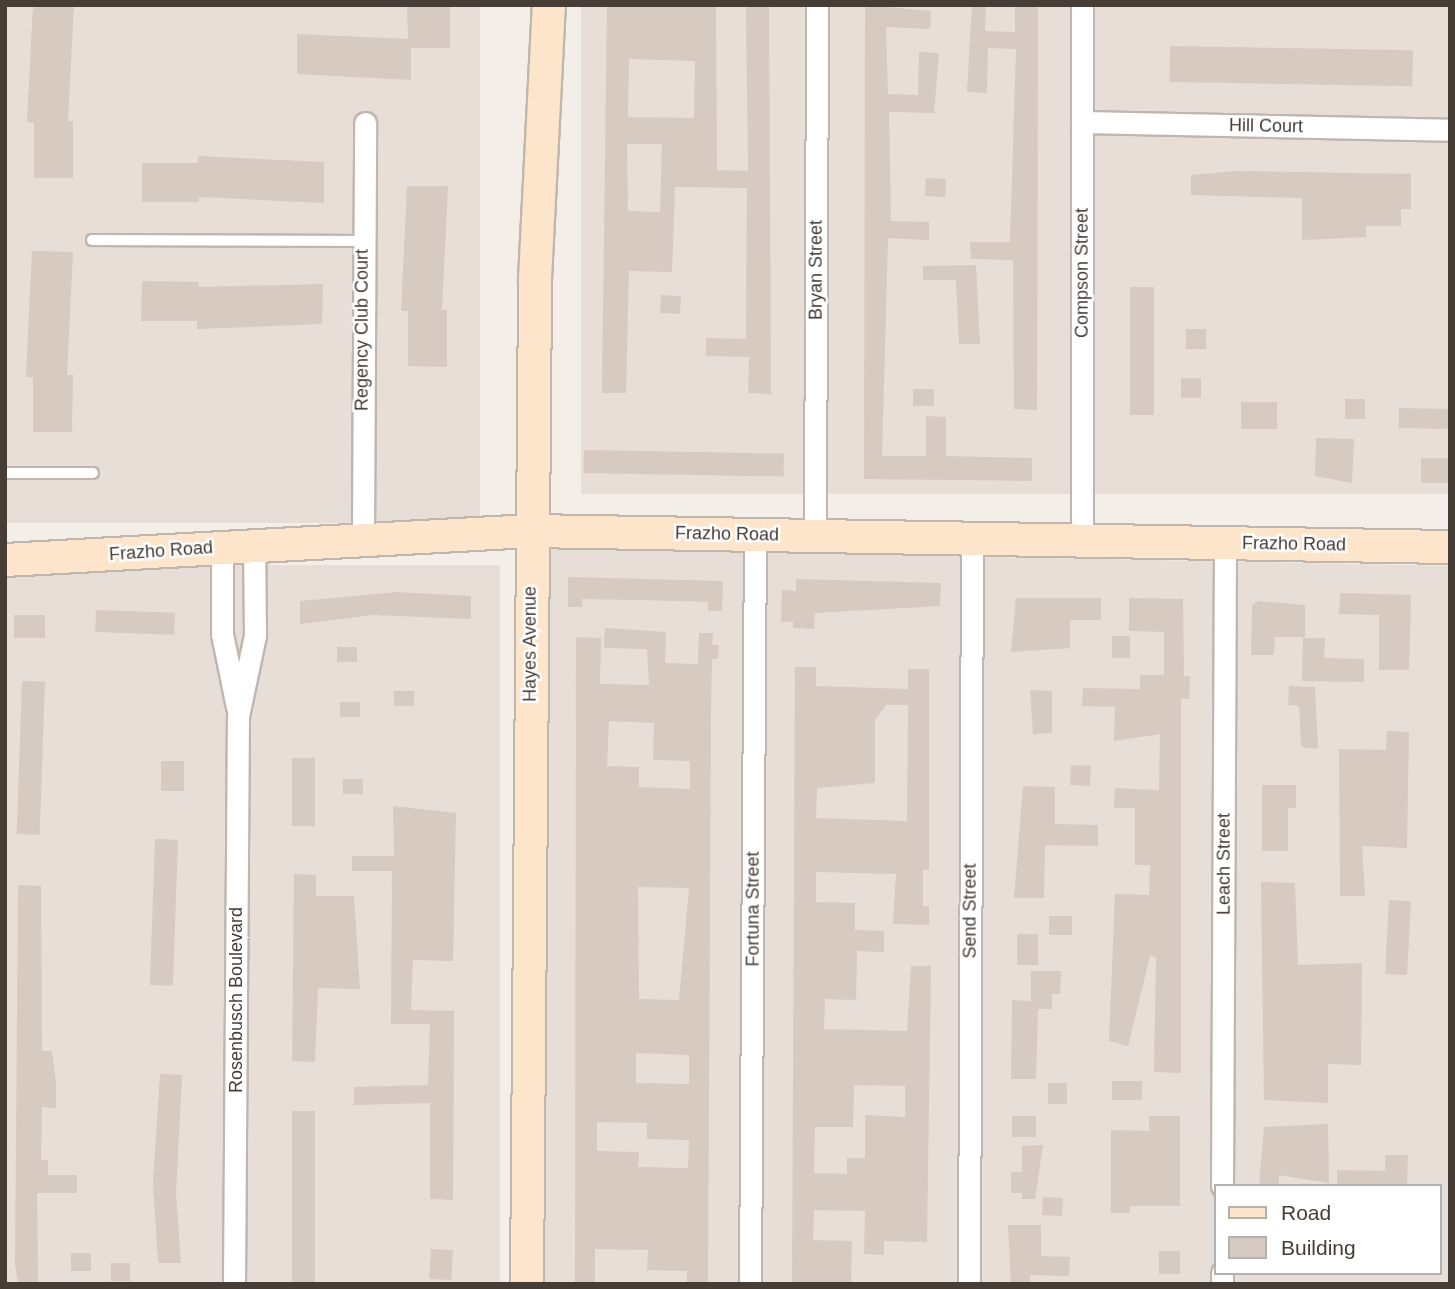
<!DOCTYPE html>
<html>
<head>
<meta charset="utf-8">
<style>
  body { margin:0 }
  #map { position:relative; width:1455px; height:1289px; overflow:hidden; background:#f3eee8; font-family:Arial,sans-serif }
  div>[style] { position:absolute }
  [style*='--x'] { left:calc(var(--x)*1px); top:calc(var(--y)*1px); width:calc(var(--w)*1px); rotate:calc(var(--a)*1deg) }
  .residential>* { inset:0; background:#e7ded7; transform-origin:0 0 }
  .building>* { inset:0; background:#d7cac1; transform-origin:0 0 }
  .roads { filter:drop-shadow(2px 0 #c1b6ae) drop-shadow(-2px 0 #c1b6ae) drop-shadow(0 2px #c1b6ae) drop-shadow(0 -2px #c1b6ae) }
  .lane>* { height:10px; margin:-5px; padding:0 5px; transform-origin:5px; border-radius:5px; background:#fff }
  .street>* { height:21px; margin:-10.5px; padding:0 10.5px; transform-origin:10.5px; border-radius:10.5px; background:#fff }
  .secondary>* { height:32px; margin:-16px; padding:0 16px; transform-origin:16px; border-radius:16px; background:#fce5ca }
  span { translate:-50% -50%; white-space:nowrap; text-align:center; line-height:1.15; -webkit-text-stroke:5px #fff; paint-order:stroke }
  .street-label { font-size:18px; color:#463d37 }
  .frame { position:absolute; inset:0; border:7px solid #463d37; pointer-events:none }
  .legend { position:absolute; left:1214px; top:1184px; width:228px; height:91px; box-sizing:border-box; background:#fff; border:2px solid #b5b1af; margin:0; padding:9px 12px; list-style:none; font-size:21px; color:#463d37 }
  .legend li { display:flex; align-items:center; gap:14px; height:35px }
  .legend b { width:35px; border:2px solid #b5b1af }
</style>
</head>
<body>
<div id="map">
  <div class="residential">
    <div style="left:5px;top:5px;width:475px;height:518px"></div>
    <div style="left:581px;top:5px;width:869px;height:489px"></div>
    <div style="clip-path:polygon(evenodd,547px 548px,1450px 566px,1450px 1284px,541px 1284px,547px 548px,1215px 1186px,1439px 1186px,1439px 1273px,1215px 1273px,1215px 1186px)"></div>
    <div style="left:500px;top:565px;width:719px;height:496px;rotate:90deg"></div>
  </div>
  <div class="building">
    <div style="clip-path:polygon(33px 5px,74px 5px,68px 121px,73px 121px,73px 178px,34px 178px,34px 123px,27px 122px)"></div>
    <div style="clip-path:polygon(407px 5px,450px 5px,450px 48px,411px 48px,411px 80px,297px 74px,297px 34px,408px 39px)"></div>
    <div style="clip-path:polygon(evenodd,607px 5px,716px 5px,717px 170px,748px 171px,746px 5px,769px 5px,771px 394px,748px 393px,749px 357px,706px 356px,706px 338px,746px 339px,747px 188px,681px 187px,675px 187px,672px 272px,629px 271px,626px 393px,602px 393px,607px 5px,629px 59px,695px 61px,694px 118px,628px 117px,629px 59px,607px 5px,627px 144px,662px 144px,660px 212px,628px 211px,627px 144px)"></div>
    <div style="clip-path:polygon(865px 5px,931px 11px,930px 29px,886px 27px,888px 94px,918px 95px,919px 52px,939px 53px,934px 113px,889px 112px,891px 221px,929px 222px,929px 240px,888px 238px,882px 456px,926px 456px,926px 416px,946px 417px,946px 456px,1032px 458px,1032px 481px,864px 479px)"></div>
    <div style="clip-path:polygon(972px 5px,986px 5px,985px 31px,1015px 32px,1015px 5px,1038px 5px,1037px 410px,1014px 409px,1013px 260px,971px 259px,970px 242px,1010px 242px,1016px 49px,988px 48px,987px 93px,967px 92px)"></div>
    <div style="left:1170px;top:46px;width:243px;height:36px;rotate:1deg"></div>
    <div style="clip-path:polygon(198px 156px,324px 162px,324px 203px,199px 197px,199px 202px,142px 202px,142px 163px,198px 163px)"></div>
    <div style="clip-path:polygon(1236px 171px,1411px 174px,1411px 209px,1401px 209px,1401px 226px,1366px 226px,1366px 237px,1302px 240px,1302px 198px,1191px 195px,1191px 175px)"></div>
    <div style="left:926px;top:178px;width:20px;height:18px;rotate:3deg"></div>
    <div style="clip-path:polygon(407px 186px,448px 186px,442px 310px,447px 310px,447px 367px,408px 366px,408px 311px,401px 311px)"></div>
    <div style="clip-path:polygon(32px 251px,73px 252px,67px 375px,73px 375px,72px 432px,33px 432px,33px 377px,26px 377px)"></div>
    <div style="clip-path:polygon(976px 265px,980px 344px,959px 344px,956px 280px,923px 280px,923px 266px)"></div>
    <div style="clip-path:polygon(142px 281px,199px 282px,198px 287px,323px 284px,322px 324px,197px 329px,197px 321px,141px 321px)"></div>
    <div style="left:1130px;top:287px;width:24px;height:128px"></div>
    <div style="left:661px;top:295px;width:20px;height:18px;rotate:3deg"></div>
    <div style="left:1186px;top:329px;width:20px;height:20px"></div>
    <div style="left:1181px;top:378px;width:20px;height:20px"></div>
    <div style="left:913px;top:389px;width:21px;height:17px"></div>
    <div style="left:1345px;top:399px;width:20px;height:20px"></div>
    <div style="left:1241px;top:402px;width:36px;height:27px"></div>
    <div style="left:1399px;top:408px;width:51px;height:20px;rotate:1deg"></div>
    <div style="clip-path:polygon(1316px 438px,1354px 439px,1352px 483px,1315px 476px)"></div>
    <div style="left:584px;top:450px;width:200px;height:23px;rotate:1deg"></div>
    <div style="left:1421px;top:458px;width:29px;height:25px"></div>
    <div style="clip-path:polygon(568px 577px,723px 581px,722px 611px,708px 611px,708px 602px,683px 601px,582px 599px,582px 607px,568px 607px)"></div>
    <div style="clip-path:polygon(796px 579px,941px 583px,940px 606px,815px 613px,814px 629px,793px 628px,793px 622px,781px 622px,782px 590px,796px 591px)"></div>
    <div style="clip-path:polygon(397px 592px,471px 596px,471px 619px,373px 615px,300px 624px,300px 601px)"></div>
    <div style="clip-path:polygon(1340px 593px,1411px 595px,1409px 670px,1379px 670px,1379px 615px,1339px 614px)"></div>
    <div style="clip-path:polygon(1016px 598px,1101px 598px,1101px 620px,1070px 620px,1070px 648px,1011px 652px)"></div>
    <div style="clip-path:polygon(1129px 598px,1183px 599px,1184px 676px,1190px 676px,1189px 699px,1181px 699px,1181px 1073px,1154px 1072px,1156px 957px,1150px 956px,1128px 1046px,1109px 1041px,1115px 894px,1149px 895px,1150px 865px,1135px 865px,1135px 808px,1114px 808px,1115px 788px,1159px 790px,1160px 734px,1114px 741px,1115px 707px,1082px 706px,1083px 688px,1140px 689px,1140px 675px,1164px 675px,1164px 632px,1129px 631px)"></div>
    <div style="clip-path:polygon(1259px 601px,1305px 605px,1305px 637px,1275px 637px,1274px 655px,1251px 655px,1252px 605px)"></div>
    <div style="left:96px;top:610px;width:79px;height:22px;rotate:2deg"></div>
    <div style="left:14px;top:615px;width:31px;height:23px"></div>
    <div style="clip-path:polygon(evenodd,605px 628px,666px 632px,665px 663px,698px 664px,699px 633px,713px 633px,712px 645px,719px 645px,718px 659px,712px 659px,711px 712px,708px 1284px,687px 1284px,687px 1271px,647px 1270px,648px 1250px,595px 1249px,595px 1283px,575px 1283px,576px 637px,601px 638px,600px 684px,649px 685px,647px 649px,604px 648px,605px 628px,609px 721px,654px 723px,653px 760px,690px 761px,690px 789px,639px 787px,639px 767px,607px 766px,609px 721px,605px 628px,638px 887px,689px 888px,679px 1000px,639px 999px,638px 887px,605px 628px,636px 1053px,689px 1055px,689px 1084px,636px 1083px,636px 1053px,605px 628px,597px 1122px,647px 1123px,647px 1139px,689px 1140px,688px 1168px,638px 1167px,639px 1152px,597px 1151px,597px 1122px)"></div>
    <div style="left:1112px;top:636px;width:18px;height:22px"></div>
    <div style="clip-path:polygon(1303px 638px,1325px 638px,1324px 658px,1364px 659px,1364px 682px,1302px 681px)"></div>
    <div style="left:337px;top:647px;width:20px;height:15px"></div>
    <div style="clip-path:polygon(evenodd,795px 667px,816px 667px,816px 686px,908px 689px,908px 669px,929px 669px,929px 870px,923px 870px,923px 906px,929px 906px,929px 925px,893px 924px,896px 874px,816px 872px,816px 902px,855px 903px,855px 930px,884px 931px,884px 952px,857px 951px,856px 1000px,825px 999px,824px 1029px,907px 1031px,911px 966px,931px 966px,927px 1242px,884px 1241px,884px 1255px,864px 1254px,865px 1211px,814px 1210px,813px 1240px,852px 1241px,851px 1284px,792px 1284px,795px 667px,886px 705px,908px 705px,907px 821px,816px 818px,817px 788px,875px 783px,875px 720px,886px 705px,795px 667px,854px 1085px,905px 1086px,905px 1117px,865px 1115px,865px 1158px,847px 1158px,847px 1174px,814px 1173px,815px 1127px,853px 1127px,854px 1085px)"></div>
    <div style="left:22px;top:681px;width:23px;height:153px;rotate:2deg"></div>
    <div style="clip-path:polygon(1289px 686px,1315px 687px,1318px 749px,1301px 747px,1299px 706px,1288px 705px)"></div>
    <div style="clip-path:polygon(1030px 690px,1052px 691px,1052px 733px,1033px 734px)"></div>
    <div style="left:394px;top:691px;width:20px;height:15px"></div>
    <div style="left:340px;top:702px;width:20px;height:15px"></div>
    <div style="clip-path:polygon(1387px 731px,1409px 732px,1407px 848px,1362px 846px,1365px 896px,1340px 896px,1339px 749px,1386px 750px)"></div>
    <div style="left:292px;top:758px;width:23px;height:68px"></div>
    <div style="left:161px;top:761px;width:23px;height:30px"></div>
    <div style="left:1071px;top:765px;width:20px;height:20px;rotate:3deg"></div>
    <div style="left:343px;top:779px;width:20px;height:15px"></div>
    <div style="clip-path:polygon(1262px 785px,1296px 785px,1296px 808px,1288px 808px,1288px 851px,1262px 851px)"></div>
    <div style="clip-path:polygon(1023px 786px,1055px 787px,1055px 824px,1098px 825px,1098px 846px,1045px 845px,1044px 898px,1014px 898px)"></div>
    <div style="clip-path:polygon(393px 806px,456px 813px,453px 961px,413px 960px,411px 1010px,454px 1011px,453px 1200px,430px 1199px,430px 1103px,354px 1105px,354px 1087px,428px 1085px,430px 1024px,391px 1024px,392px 871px,352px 871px,352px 856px,394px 856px)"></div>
    <div style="left:155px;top:839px;width:23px;height:146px;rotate:2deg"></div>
    <div style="clip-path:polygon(294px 874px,316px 875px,316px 896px,354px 896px,360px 989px,318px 988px,315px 1062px,292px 1061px)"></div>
    <div style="clip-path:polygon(1261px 882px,1295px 883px,1298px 965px,1362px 963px,1361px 1065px,1328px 1064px,1328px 1103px,1264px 1100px)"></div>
    <div style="clip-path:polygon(18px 885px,41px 886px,42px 1051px,52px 1051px,56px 1083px,56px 1108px,42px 1107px,41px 1160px,48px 1160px,48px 1175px,77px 1175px,77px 1193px,37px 1193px,38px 1284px,18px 1284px,15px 1264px)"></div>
    <div style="left:1389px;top:900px;width:22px;height:74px;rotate:3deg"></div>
    <div style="left:1049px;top:916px;width:23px;height:19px"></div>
    <div style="left:1017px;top:934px;width:21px;height:31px"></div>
    <div style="clip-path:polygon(1031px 971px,1061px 971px,1060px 994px,1052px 994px,1052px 1009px,1038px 1009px,1036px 1079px,1011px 1079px,1012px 1000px,1031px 1001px)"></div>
    <div style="clip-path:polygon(160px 1074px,182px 1075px,176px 1193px,181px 1263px,158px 1263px,153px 1183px)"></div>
    <div style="left:1112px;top:1081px;width:30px;height:19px"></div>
    <div style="left:1048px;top:1083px;width:19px;height:21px"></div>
    <div style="left:292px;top:1111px;width:23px;height:173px"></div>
    <div style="left:1012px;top:1116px;width:24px;height:21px"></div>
    <div style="clip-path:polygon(1149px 1116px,1180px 1116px,1180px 1206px,1130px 1206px,1130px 1213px,1111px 1213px,1111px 1130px,1149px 1131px)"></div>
    <div style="clip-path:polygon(1328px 1124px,1329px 1183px,1279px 1175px,1279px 1186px,1259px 1186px,1264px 1127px)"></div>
    <div style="clip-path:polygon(1043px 1145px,1035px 1199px,1022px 1199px,1022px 1193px,1011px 1193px,1011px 1172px,1022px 1172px,1022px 1146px)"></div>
    <div style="clip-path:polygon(1385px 1155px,1408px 1155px,1407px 1186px,1337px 1186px,1337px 1170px,1385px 1171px)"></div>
    <div style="left:1043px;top:1197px;width:20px;height:18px;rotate:3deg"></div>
    <div style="clip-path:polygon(1008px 1225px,1041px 1225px,1041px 1256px,1070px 1257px,1069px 1276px,1030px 1275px,1030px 1284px,1011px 1284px)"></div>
    <div style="left:431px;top:1249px;width:22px;height:30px;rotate:3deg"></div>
    <div style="left:1159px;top:1251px;width:21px;height:23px"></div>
    <div style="left:71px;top:1253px;width:20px;height:18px"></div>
    <div style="left:111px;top:1263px;width:19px;height:18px"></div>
  </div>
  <div class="roads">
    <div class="lane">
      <div style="--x:92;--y:240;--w:271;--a:0.2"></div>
      <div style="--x:5;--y:473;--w:88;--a:0"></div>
    </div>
    <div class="street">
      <div style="--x:1082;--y:122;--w:368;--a:1.2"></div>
      <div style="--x:815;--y:535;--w:530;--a:-89.78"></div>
      <div style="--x:363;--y:538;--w:415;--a:-89.7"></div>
      <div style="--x:1082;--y:541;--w:536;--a:-90"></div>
      <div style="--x:222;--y:546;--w:88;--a:90"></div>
      <div style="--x:222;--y:634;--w:75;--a:78.4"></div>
      <div style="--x:1222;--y:1186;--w:643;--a:-89.73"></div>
      <div style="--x:234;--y:1284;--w:568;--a:-89.6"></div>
      <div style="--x:238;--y:716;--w:83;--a:-78.1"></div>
      <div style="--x:255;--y:635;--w:90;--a:-90.6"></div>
      <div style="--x:750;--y:1284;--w:749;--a:-89.62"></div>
      <div style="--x:969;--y:1284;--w:746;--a:-89.77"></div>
      <div style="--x:1222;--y:1284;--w:11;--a:-90"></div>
    </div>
    <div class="secondary">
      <div style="--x:5;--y:560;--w:527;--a:-3.16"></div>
      <div style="--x:531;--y:531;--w:919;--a:1"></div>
      <div style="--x:527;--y:1284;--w:1005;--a:-89.54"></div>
      <div style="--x:535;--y:279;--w:274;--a:-87.1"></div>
    </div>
  </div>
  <div class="street-label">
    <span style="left:1266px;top:126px;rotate:1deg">Hill Court</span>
    <span style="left:816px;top:270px;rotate:-90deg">Bryan Street</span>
    <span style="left:1082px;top:273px;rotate:-90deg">Compson Street</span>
    <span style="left:362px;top:330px;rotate:-90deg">Regency Club Court</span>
    <span style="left:727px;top:534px;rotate:1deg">Frazho Road</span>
    <span style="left:1294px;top:544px;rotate:1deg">Frazho Road</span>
    <span style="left:161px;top:551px;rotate:-4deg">Frazho Road</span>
    <span style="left:530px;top:644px;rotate:-90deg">Hayes Avenue</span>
    <span style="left:1224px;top:864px;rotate:-90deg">Leach Street</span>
    <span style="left:753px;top:909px;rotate:-90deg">Fortuna Street</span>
    <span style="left:970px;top:911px;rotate:-90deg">Send Street</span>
    <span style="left:236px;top:1000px;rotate:-90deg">Rosenbusch Boulevard</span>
  </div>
  <div class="frame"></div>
  <ul class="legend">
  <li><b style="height:9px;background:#fce5ca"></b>Road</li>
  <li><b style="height:19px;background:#d7cac1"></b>Building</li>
  </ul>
</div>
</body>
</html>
